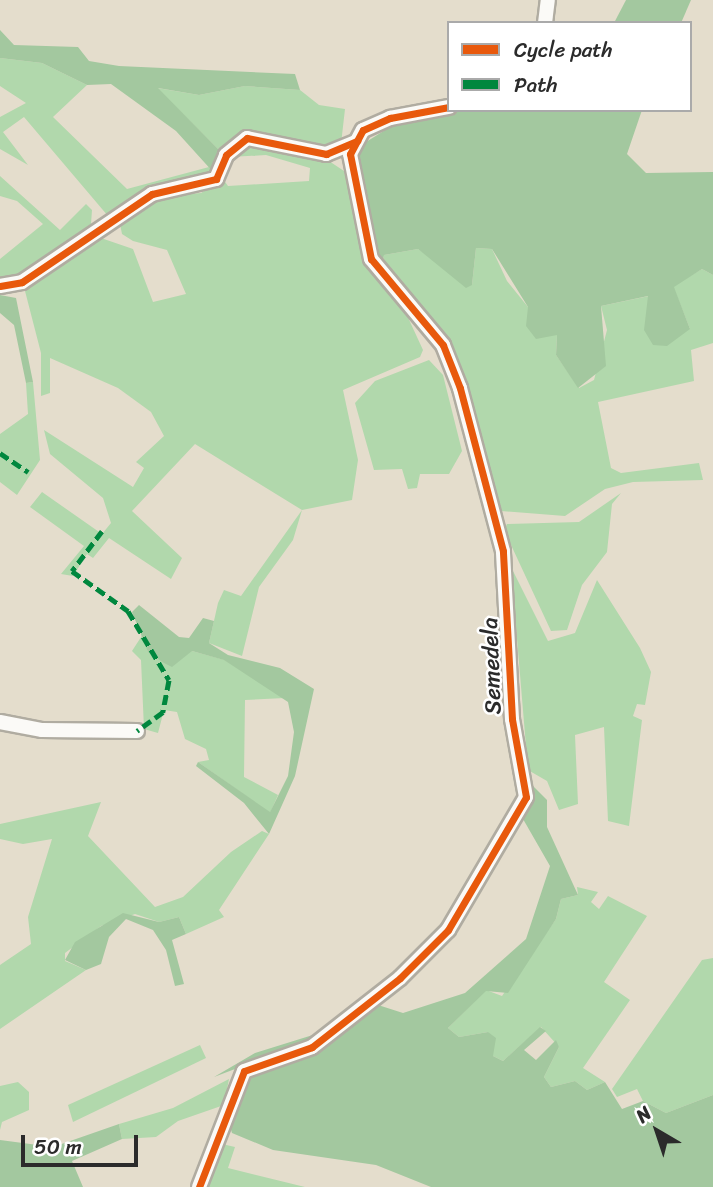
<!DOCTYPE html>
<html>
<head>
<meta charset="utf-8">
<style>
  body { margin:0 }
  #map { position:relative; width:713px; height:1187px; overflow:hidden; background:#e4ddcc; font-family:Sriracha,sans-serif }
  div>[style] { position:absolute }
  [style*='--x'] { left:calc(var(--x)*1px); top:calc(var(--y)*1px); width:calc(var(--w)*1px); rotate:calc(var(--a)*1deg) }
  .green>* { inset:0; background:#b1d8ac }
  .forest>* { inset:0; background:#a3c89f }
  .roads { filter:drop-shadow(2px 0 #b0aca1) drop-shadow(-2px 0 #b0aca1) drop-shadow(0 2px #b0aca1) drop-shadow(0 -2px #b0aca1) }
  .minor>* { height:14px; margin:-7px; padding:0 7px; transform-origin:7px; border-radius:7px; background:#fbfaf7 }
  .quiet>* { height:5px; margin-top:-2.5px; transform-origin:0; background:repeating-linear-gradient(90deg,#00873e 0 10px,transparent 0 15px) }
  .cycleway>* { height:7px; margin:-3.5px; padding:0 3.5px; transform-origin:3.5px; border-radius:3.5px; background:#e8590c }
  span { translate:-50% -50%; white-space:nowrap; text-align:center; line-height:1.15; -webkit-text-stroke:5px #fff; paint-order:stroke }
  .street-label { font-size:23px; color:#2b2b2b }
  .legend { position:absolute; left:447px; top:21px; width:245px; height:91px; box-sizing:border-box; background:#fff; border:2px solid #aaa; margin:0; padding:9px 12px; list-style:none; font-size:21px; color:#2b2b2b }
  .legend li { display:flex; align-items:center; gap:14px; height:35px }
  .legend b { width:35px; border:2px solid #aaa }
  .north { position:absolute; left:622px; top:1096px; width:70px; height:70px; -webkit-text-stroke:5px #fff; paint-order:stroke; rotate:321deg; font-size:19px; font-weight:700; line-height:28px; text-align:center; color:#2b2b2b }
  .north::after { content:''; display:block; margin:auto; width:24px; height:32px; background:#2b2b2b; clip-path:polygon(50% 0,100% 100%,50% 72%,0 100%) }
  .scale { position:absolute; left:21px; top:1135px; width:117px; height:32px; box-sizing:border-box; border:4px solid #2b2b2b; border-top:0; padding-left:9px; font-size:21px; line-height:24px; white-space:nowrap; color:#2b2b2b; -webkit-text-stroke:5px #fff; paint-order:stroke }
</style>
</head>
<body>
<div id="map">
  <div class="green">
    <div style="clip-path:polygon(0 58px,42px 63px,87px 85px,53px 117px,127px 189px,209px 167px,214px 173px,150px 191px,108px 216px,24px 117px,3px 132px,28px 165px,0 149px,0 117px,26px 103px,0 86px)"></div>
    <div style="clip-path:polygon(245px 86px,300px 90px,319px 105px,345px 109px,341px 144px,296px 146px,245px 132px,220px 151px,157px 88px,199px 95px)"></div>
    <div style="clip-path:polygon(247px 141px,323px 157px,344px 171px,361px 244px,399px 298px,423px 350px,420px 357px,343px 390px,358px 460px,352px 500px,302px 510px,293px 540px,259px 587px,242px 656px,209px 643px,218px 603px,224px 590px,241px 596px,302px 510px,195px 444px,132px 511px,182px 558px,171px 579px,109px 538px,93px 558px,87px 554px,73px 576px,61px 574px,84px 546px,30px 507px,42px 492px,102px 534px,111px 523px,103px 498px,50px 454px,44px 430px,133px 487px,144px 468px,136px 462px,164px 436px,151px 412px,118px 388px,50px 358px,50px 393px,41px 396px,41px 353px,25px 291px,30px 279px,98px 237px,133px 249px,153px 302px,186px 294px,167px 250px,133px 241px,122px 234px,119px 219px,163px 196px,201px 193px,223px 179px,228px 186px,309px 181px,310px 168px,266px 155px,230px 157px)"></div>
    <div style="clip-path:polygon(0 176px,60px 230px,86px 204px,92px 210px,91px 224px,77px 238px,0 285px,0 259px,43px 224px,17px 201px,0 196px)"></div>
    <div style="clip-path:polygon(476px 248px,492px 249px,507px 281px,549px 333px,557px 335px,556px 355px,579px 388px,594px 380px,607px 330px,601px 306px,649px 296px,690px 329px,673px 286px,702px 269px,713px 275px,713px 343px,691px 350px,694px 381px,598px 402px,611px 468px,621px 473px,699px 463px,703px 480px,633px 482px,605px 489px,565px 516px,501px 511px,464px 384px,382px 266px,384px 255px,418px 249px,472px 285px)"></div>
    <div style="clip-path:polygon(429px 360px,443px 375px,462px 451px,449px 474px,420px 474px,417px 488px,408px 489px,402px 469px,374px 470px,355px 403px,375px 381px)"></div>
    <div style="clip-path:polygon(33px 382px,40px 460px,17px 495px,0 482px,0 434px,28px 414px,26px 383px)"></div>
    <div style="clip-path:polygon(621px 493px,612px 504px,607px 552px,582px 585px,567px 630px,551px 631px,504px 530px,507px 524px,579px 522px)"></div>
    <div style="clip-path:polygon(511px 567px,548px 641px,575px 633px,597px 580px,640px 648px,651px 672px,645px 705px,637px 704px,633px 716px,642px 720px,629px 826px,608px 821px,604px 727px,575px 735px,578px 804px,559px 810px,547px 781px,528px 770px)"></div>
    <div style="clip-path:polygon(143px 634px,148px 652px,192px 651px,225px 660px,285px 698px,245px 700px,244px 777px,278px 795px,270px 813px,198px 762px,209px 760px,206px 749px,185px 739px,177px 712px,164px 710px,158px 733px,144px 729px,141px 660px,132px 651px)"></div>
    <div style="clip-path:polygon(101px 802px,88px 836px,155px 907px,183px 897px,231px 852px,262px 831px,269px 834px,219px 910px,224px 917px,186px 934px,179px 917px,159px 922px,135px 914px,101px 926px,65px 953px,65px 961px,86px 970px,0 1029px,0 965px,31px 944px,28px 917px,52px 839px,23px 844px,0 839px,0 824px)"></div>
    <div style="clip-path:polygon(577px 887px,598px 892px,591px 902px,599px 909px,608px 896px,647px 916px,604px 982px,630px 1000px,583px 1068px,605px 1082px,587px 1090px,575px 1081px,551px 1087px,544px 1077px,559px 1047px,541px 1027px,503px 1061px,493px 1056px,488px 1032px,459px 1037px,448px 1028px,486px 990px,502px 996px,556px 919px,561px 899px,578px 895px)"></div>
    <div style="clip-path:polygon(713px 958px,713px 1095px,666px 1113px,643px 1101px,637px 1089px,617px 1097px,612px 1089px,702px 960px)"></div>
    <div style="clip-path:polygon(200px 1045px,206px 1058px,73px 1122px,68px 1105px)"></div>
    <div style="clip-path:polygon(229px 1079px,224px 1105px,178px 1121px,156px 1137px,122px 1139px,119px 1124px,173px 1108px)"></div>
    <div style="clip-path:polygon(18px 1082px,29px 1092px,29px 1110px,2px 1122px,0 1130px,0 1086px)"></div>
    <div style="clip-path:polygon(222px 1144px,235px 1147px,228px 1168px,305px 1187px,203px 1187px)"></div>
  </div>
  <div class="forest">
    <div style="clip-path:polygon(626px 0,691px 0,681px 23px,614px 23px)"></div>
    <div style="clip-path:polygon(0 30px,14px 45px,78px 47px,89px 61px,119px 66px,295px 74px,300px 90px,245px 86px,199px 95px,158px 88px,220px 151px,214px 173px,176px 131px,111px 84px,87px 85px,42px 63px,0 58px)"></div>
    <div style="clip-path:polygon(455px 110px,642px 110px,627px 154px,646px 173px,713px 172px,713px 275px,702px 269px,674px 287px,690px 329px,667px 346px,653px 345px,644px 330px,648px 296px,601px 306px,606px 366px,578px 388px,556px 355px,557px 335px,536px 339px,526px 326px,528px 307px,492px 249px,476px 248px,472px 285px,466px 288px,418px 249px,384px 255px,382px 266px,371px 246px,358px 147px,398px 122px)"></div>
    <div style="clip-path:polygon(0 295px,16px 298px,33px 382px,26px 383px,14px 325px,0 313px)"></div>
    <div style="clip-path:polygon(139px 605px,179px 637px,189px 638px,203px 618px,214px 621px,209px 643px,228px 655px,280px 668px,314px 689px,295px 776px,269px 834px,244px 803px,196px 766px,198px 762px,270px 812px,288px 776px,294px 732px,288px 702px,224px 660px,192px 651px,172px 667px,164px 663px,148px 652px,132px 612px)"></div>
    <div style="clip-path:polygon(530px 783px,547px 800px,547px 827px,578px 895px,561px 899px,556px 919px,508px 993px,486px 991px,448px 1028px,459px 1037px,488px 1032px,496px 1038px,493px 1056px,503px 1061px,540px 1027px,546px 1031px,524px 1050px,536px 1060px,556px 1040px,559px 1047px,544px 1077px,551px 1087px,575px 1081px,587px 1090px,605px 1082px,622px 1109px,643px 1101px,666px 1113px,713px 1095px,713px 1187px,431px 1187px,376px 1165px,273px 1150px,232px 1133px,228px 1120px,247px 1080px,262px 1068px,318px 1049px,378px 1005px,403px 1013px,465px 993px,526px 939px,550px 866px,523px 819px,532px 799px)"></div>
    <div style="clip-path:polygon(123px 913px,159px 922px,179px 917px,186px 934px,172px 940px,184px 984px,175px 986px,166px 950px,153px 930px,126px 919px,109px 937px,101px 964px,86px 970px,65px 960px,75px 942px)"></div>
    <div style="clip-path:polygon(363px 997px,368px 1001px,329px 1033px,214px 1077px,255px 1053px,316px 1034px)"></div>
    <div style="clip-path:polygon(119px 1124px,122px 1139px,72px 1161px,83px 1187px,0 1187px,0 1140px,53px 1147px)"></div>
  </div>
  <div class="roads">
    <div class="minor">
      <div style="--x:545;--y:23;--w:23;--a:-83"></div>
      <div style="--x:0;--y:286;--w:22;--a:-10"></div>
      <div style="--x:22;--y:282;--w:157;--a:-34.1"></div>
      <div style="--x:152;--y:194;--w:66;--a:-13.2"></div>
      <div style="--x:216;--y:179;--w:26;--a:-67"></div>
      <div style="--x:226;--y:155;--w:27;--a:-39"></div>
      <div style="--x:247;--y:138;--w:81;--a:11.4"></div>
      <div style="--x:326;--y:154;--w:32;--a:-22"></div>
      <div style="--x:0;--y:722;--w:43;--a:10.8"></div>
      <div style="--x:42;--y:730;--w:95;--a:0.6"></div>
      <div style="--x:199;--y:1187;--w:124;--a:-68.8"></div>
      <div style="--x:244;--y:1071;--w:72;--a:-19.4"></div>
      <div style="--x:312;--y:1047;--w:112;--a:-38.1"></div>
      <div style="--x:400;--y:978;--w:68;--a:-45"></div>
      <div style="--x:448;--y:930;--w:154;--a:-59.6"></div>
      <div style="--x:526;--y:797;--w:79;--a:-100.2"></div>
      <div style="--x:512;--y:719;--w:168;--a:-93.1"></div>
      <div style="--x:503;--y:551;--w:169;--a:-104.8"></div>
      <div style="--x:460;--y:388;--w:46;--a:-111.6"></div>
      <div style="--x:443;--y:345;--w:112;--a:-129.9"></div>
      <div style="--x:371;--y:259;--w:107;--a:-101.3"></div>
      <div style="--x:350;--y:154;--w:27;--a:-62"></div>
      <div style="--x:363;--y:130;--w:30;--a:-24"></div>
      <div style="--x:390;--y:118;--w:60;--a:-10.6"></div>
    </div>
  </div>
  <div class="quiet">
    <div style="--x:0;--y:453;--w:34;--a:34"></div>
    <div style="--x:102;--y:531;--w:50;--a:126.9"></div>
    <div style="--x:72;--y:571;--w:69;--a:35.5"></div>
    <div style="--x:128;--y:611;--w:80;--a:59.3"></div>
    <div style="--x:169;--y:680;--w:33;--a:101"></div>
    <div style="--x:163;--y:712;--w:32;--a:144"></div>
  </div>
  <div class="cycleway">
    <div style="--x:0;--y:286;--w:22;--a:-10"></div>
    <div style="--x:22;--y:282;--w:157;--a:-34.1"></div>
    <div style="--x:152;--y:194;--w:66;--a:-13.2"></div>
    <div style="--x:216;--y:179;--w:26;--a:-67"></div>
    <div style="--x:226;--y:155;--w:27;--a:-39"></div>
    <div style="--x:247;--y:138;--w:81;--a:11.4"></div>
    <div style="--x:326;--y:154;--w:34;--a:-23"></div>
    <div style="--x:199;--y:1187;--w:124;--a:-68.8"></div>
    <div style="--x:244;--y:1071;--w:72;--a:-19.4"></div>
    <div style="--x:312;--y:1047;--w:112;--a:-38.1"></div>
    <div style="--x:400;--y:978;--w:68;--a:-45"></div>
    <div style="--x:448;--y:930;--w:154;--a:-59.6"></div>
    <div style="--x:526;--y:797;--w:79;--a:-100.2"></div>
    <div style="--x:512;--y:719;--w:168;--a:-93.1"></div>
    <div style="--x:503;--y:551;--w:169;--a:-104.8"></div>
    <div style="--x:460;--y:388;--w:46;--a:-111.6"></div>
    <div style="--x:443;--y:345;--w:112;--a:-129.9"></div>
    <div style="--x:371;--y:259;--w:107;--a:-101.3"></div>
    <div style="--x:350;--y:154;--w:27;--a:-62"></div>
    <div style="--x:363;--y:130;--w:30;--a:-24"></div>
    <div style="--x:390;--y:118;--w:60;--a:-10.6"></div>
  </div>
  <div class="street-label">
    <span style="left:492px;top:666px;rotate:-92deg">Semedela</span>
  </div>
  <ul class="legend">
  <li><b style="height:9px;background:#e8590c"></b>Cycle path</li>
  <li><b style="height:9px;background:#00873e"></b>Path</li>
  </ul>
  <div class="north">N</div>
  <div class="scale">50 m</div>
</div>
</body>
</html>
